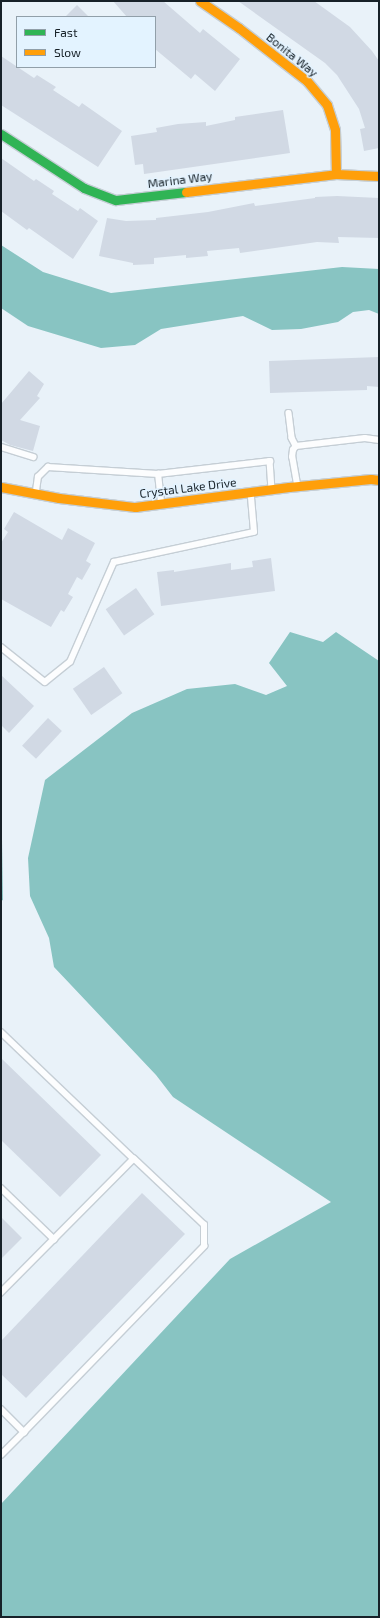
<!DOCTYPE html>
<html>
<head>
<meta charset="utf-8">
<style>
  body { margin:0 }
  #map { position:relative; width:380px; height:1618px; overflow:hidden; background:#e9f2f9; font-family:"Exo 2",sans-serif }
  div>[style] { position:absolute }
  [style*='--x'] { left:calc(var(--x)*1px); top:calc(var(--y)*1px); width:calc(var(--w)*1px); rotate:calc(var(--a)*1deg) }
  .water>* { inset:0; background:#88c4c2 }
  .building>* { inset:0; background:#d1d9e4; transform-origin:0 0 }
  .roads { filter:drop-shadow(1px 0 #c5ced5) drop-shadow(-1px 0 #c5ced5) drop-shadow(0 1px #c5ced5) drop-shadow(0 -1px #c5ced5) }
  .lane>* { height:5.5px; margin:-2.75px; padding:0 2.75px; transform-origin:2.75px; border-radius:2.75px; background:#fcfdfe }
  .fast>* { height:9px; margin:-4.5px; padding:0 4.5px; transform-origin:4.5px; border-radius:4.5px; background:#30b455 }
  .slow>* { height:9px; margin:-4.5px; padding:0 4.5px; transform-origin:4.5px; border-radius:4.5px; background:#ff9f0a }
  span { translate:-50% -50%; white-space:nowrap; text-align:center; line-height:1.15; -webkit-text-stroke:3px #e3f3ff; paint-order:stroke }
  .street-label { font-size:12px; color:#172128 }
  .frame { position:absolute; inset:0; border:2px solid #172128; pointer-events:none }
  .legend { position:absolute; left:16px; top:16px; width:140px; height:52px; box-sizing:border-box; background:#e3f3ff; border:1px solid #919fa9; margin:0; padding:5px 7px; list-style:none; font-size:12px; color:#172128 }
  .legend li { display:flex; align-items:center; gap:8px; height:20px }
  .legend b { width:20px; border:1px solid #919fa9 }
</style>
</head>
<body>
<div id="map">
  <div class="water">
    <div style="clip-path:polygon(1px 245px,43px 272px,111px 293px,342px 267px,379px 269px,379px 314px,369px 310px,353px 312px,338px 322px,301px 329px,272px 330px,243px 316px,161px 329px,135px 345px,101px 348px,28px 326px,1px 308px)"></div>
    <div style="clip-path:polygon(290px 632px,323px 642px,336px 632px,379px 661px,379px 1617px,1px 1617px,1px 1504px,230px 1259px,331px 1202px,173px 1097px,156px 1075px,54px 967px,49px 938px,30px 896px,28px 858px,45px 780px,132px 713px,187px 689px,235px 684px,266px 695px,287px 686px,269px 663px)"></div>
    <div style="clip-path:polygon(1px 778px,3px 900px,1px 901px)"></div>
  </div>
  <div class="building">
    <div style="clip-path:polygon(113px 1px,163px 1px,200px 33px,203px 29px,240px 59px,215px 91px,195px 74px,191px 79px,155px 49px,155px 17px,127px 17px)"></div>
    <div style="clip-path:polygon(238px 1px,314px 1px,350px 27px,372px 51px,379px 61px,379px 148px,364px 151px,360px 129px,365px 128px,359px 109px,337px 75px,325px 63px)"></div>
    <div style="clip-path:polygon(77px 5px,89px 17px,65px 17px)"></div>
    <div style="clip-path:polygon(1px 56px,34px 78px,37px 75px,56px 87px,53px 90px,79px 107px,82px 103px,122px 131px,98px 167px,1px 105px)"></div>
    <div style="clip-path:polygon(283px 110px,290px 153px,144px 174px,143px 164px,135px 165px,131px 136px,157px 132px,156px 128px,178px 124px,206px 122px,206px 126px,235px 120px,235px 117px)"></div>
    <div style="clip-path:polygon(1px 158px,34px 181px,36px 179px,54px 191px,52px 194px,78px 211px,80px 208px,98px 221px,73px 259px,29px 228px,27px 230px,1px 211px)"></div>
    <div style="clip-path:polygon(337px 196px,379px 198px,379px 238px,338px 237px,339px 243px,317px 242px,240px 253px,239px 248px,207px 251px,208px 256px,186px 258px,186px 255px,154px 258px,154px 264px,133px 265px,133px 263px,99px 256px,107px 218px,126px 221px,156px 220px,156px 218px,208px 212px,254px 203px,255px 206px,315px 198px,315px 197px)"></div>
    <div style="clip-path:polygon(379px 357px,379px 387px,367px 386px,367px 390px,270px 393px,269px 361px)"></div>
    <div style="clip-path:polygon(29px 371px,44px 384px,37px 396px,40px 398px,20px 420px,40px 426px,33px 451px,10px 445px,1px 440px,1px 404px)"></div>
    <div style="clip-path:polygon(14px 512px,62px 540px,68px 528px,95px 543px,86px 561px,91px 564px,82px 580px,77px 577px,68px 594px,73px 597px,64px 612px,61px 610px,51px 627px,1px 599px,1px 543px,8px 532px,4px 529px)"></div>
    <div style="clip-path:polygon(271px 558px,275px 591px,161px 606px,157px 572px,174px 570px,174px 572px,231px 563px,231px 570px,253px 567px,252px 561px)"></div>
    <div style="left:136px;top:588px;width:32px;height:37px;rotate:55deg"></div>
    <div style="left:104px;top:667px;width:32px;height:38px;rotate:55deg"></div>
    <div style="clip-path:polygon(1px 675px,34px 706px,9px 733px,1px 725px)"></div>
    <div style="left:48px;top:718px;width:19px;height:38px;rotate:43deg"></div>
    <div style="clip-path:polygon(1px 1058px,101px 1155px,60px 1197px,1px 1140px)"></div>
    <div style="clip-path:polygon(142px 1193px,185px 1234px,26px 1398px,1px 1374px,1px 1341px)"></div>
    <div style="clip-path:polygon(1px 1217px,22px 1238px,1px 1259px)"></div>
  </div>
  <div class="roads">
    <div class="lane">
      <div style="--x:289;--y:413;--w:25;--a:83"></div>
      <div style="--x:292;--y:438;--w:9;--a:63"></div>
      <div style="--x:1;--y:447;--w:34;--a:17"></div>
      <div style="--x:297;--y:484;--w:27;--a:-100"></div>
      <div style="--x:292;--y:457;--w:7;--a:-82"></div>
      <div style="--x:293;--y:450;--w:5;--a:-53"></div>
      <div style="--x:296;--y:446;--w:69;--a:-6.6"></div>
      <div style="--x:365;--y:438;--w:14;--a:8"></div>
      <div style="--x:36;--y:491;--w:14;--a:-82"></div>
      <div style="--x:38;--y:477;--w:14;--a:-45"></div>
      <div style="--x:48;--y:467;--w:110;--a:3.6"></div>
      <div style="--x:161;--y:502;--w:28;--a:-96"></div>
      <div style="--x:158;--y:474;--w:113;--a:-6.6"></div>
      <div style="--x:270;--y:461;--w:27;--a:86"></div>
      <div style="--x:1;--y:647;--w:56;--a:38.5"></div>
      <div style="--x:45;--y:682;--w:32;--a:-39"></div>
      <div style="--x:70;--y:662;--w:109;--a:-66.3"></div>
      <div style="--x:114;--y:562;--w:143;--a:-12.1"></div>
      <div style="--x:254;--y:532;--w:38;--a:-95"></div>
      <div style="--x:1;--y:1032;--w:184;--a:43.7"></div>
      <div style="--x:134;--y:1159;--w:189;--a:134.8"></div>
      <div style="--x:1;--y:1188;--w:74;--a:43.9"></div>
      <div style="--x:1;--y:1409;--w:33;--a:45"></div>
      <div style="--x:24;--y:1432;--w:259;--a:-45.9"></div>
      <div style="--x:204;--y:1246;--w:21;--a:-90"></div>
      <div style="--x:204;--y:1225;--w:96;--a:-136.7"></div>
      <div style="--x:1;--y:1455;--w:33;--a:-45"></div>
    </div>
    <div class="fast">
      <div style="--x:1;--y:134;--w:99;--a:33"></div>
      <div style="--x:84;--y:188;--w:34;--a:21"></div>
      <div style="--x:116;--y:200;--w:70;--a:-6.5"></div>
    </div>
    <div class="slow">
      <div style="--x:200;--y:1;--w:47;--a:34.7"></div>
      <div style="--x:239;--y:28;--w:86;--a:37.9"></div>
      <div style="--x:307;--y:81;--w:31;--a:50"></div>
      <div style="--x:327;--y:105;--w:26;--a:72"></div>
      <div style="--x:335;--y:130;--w:44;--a:88.7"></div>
      <div style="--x:186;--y:192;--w:151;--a:-6.8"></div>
      <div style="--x:336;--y:174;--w:43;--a:2.7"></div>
      <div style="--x:1;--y:487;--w:59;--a:10.7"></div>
      <div style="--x:59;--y:498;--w:77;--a:6.8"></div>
      <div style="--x:135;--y:507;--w:155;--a:-7.4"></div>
      <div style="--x:289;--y:487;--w:82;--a:-5.6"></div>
      <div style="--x:371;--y:479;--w:8;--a:7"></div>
    </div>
  </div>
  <div class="street-label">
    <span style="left:292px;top:55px;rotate:39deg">Bonita Way</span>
    <span style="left:180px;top:180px;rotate:-7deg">Marina Way</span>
    <span style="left:188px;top:488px;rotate:-7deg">Crystal Lake Drive</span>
  </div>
  <div class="frame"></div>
  <ul class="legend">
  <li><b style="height:5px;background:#30b455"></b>Fast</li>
  <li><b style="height:5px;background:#ff9f0a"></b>Slow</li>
  </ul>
</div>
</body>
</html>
